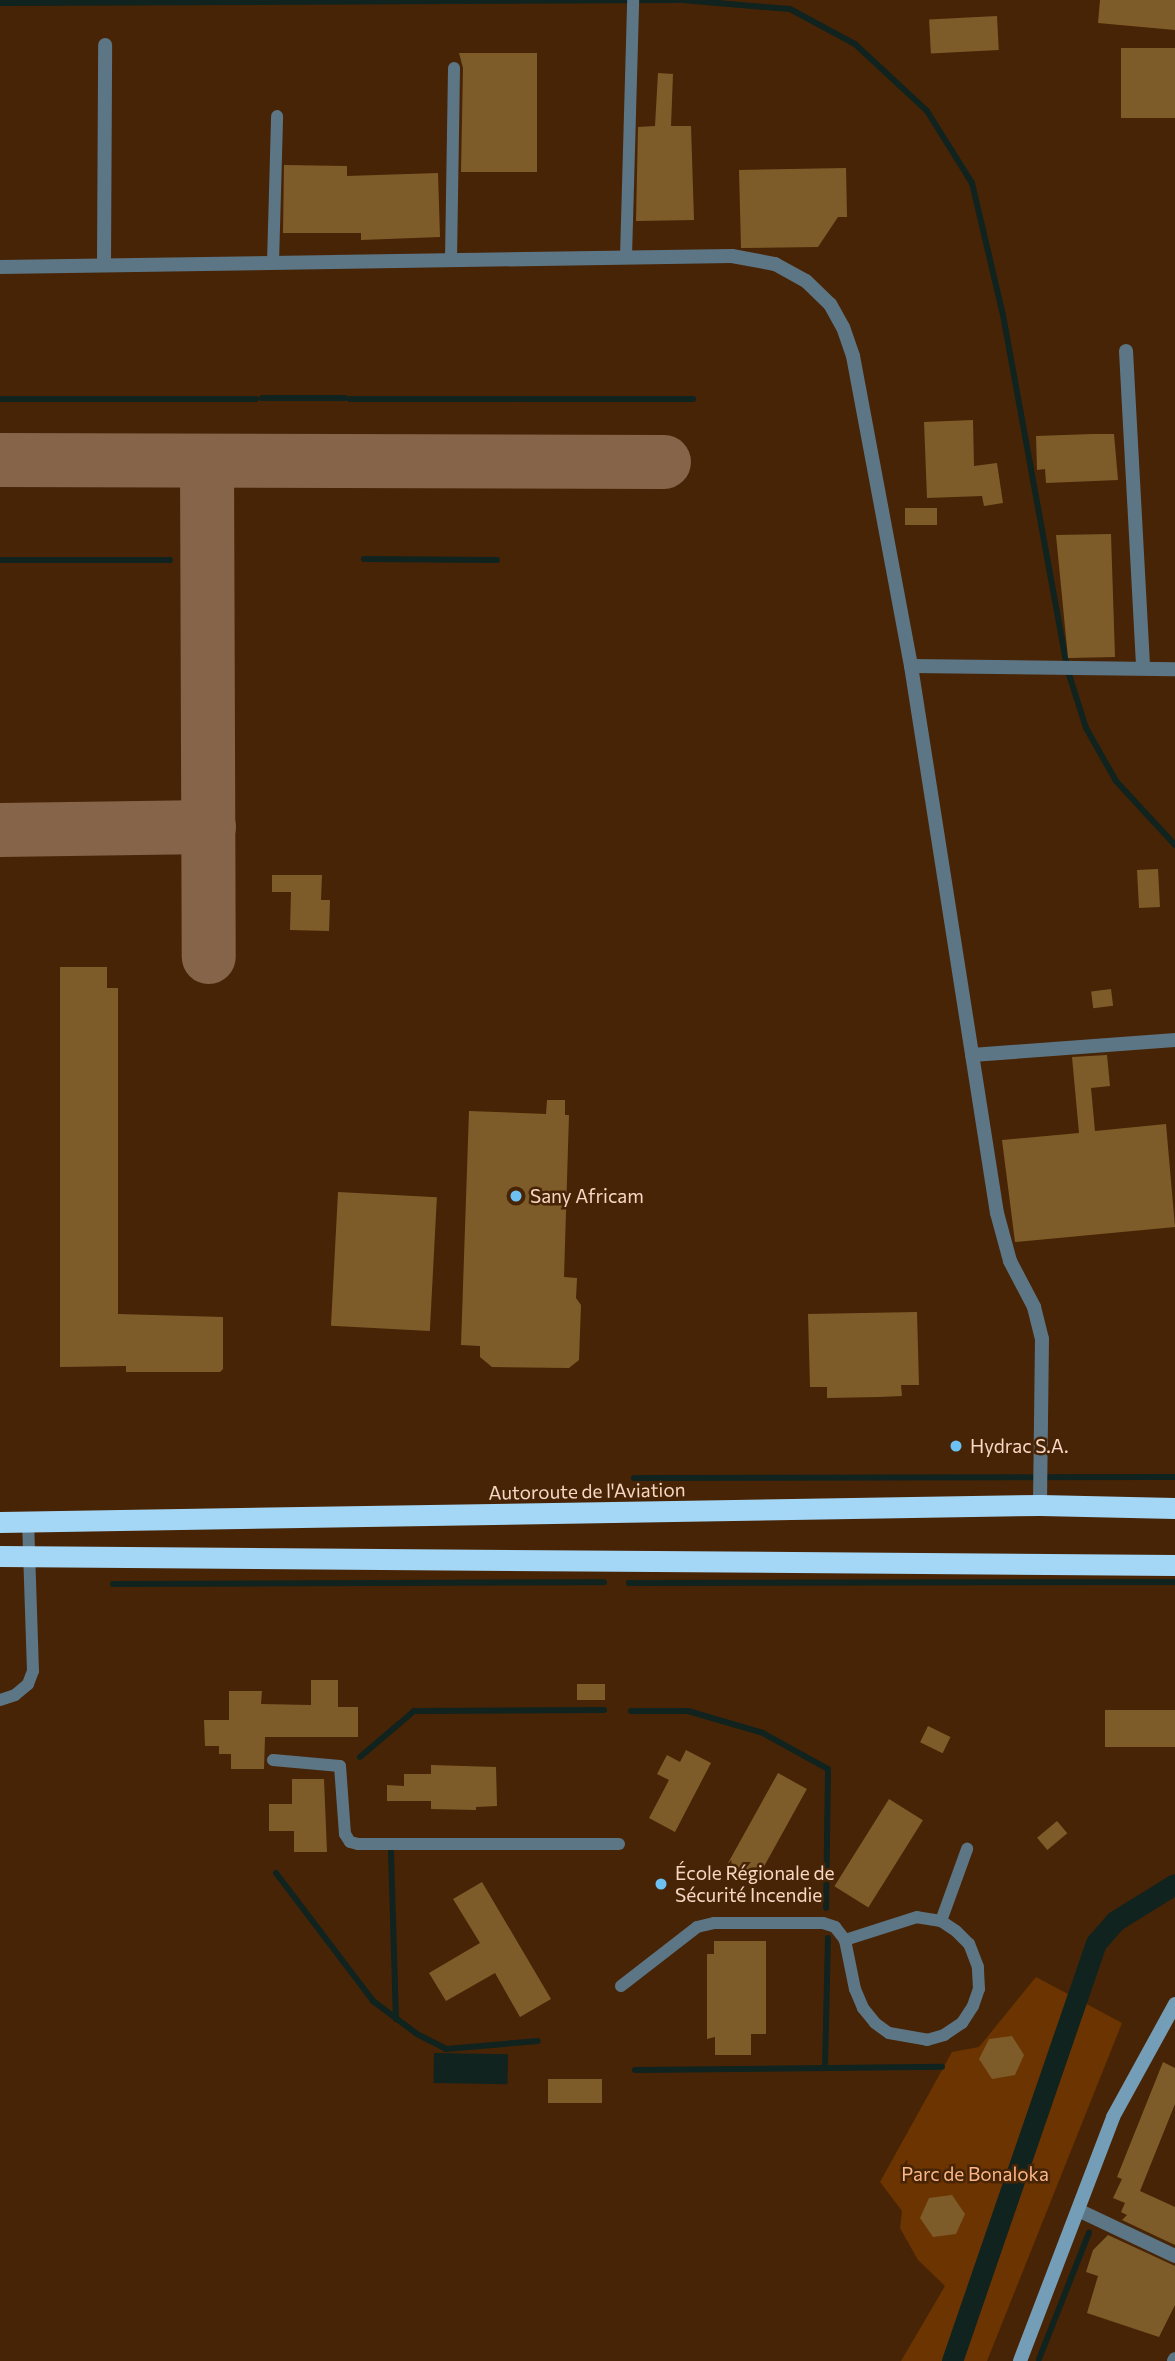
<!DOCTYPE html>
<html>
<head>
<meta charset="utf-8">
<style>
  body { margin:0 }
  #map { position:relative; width:1175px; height:2361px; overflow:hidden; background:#482406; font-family:Commissioner,sans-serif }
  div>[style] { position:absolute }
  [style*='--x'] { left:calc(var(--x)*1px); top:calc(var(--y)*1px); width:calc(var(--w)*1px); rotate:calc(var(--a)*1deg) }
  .green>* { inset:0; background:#6b3401 }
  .water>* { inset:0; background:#10231e; transform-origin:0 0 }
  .stream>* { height:6px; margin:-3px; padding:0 3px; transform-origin:3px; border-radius:3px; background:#10231e }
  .canal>* { height:21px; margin:-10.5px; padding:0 10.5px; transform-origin:10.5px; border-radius:10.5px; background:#10231e }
  .taxiway>* { height:54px; margin:-27px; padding:0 27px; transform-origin:27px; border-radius:27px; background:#86644a }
  .building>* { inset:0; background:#7e5c29; transform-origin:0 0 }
  .lane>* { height:12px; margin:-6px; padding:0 6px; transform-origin:6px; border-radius:6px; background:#5c7685 }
  .street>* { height:14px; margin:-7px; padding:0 7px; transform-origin:7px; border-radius:7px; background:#5c7685 }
  .secondary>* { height:14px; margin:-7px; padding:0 7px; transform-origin:7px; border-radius:7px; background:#749eb7 }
  .highway>* { height:21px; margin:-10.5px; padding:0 10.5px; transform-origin:10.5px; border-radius:10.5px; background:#a4d7f6 }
  .dots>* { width:19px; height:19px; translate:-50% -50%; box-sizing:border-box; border:4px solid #482406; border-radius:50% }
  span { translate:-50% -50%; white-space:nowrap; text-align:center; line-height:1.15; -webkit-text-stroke:5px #482406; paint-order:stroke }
  .poi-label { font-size:19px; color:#f7d8c5 }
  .left { translate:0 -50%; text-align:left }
  .street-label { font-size:19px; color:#f7d8c5 }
  .park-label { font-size:19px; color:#fab789 }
</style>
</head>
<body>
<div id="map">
  <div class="green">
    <div style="clip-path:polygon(1036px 1977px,1122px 2023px,987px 2361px,901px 2361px,945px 2286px,918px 2260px,900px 2228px,902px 2211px,880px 2182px,952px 2052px,979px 2047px)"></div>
  </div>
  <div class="water">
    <div style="left:434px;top:2053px;width:74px;height:30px;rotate:1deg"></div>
  </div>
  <div class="stream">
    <div style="--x:682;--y:0;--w:108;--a:4.8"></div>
    <div style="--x:790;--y:9;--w:74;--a:28.3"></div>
    <div style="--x:855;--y:44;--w:98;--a:42.9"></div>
    <div style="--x:927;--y:111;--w:85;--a:58"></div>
    <div style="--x:972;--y:183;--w:136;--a:76.8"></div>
    <div style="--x:1003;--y:315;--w:359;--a:79.7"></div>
    <div style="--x:1067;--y:668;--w:63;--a:72.4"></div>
    <div style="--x:1086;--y:728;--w:61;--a:60.5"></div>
    <div style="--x:1116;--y:781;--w:87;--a:47.3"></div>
    <div style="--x:0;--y:3;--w:678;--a:-0.25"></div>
    <div style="--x:262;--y:398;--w:83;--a:0"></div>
    <div style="--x:0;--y:399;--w:256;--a:0"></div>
    <div style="--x:350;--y:399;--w:163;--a:0"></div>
    <div style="--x:517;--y:399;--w:176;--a:0"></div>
    <div style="--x:364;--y:559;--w:133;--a:0.4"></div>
    <div style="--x:0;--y:560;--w:170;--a:0"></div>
    <div style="--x:634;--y:1478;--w:541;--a:-0.11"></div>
    <div style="--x:629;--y:1583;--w:546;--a:-0.1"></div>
    <div style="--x:113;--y:1584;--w:491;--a:-0.2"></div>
    <div style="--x:631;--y:1711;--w:57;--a:0"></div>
    <div style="--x:688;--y:1711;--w:78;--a:16.3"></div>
    <div style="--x:763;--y:1733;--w:74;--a:29"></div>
    <div style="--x:828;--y:1769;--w:139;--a:90.8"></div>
    <div style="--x:360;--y:1757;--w:71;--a:-40.4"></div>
    <div style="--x:414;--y:1711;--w:190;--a:-0.3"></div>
    <div style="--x:391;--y:1852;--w:167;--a:88.3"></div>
    <div style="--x:276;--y:1873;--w:161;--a:52.8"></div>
    <div style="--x:373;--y:2001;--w:55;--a:36.9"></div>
    <div style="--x:417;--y:2034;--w:33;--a:27"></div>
    <div style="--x:446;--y:2049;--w:92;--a:-5"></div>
    <div style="--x:825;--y:2068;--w:130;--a:-88.7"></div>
    <div style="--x:635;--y:2070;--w:307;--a:-0.6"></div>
    <div style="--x:1039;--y:2359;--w:136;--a:-68.4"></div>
  </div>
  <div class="canal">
    <div style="--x:952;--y:2361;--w:442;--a:-71"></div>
    <div style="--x:1096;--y:1943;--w:29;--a:-49"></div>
    <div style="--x:1115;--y:1921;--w:70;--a:-31.7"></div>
  </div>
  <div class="taxiway">
    <div style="--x:0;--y:460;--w:664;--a:0.17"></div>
    <div style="--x:207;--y:461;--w:496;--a:89.8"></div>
    <div style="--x:0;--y:830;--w:209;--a:-0.8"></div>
  </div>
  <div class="building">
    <div style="clip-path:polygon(1100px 0,1175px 0,1175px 30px,1098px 23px)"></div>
    <div style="left:997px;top:16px;width:34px;height:68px;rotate:87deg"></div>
    <div style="left:1175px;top:48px;width:70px;height:54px;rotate:90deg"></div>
    <div style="clip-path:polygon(459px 53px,537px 53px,537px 172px,461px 172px,463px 68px)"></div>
    <div style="clip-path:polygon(658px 73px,673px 74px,671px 126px,691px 126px,694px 220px,636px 221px,638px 127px,655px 126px)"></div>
    <div style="clip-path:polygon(284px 165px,347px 166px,347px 176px,438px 173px,440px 237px,361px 240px,361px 233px,283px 233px)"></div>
    <div style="clip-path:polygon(846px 168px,847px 217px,838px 217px,818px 247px,741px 248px,739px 170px)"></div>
    <div style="clip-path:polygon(973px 420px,974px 466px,997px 463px,1003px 503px,984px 506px,982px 496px,927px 498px,924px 422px)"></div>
    <div style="clip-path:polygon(1092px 434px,1114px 434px,1118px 480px,1046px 483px,1045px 469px,1037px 470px,1036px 436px)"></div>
    <div style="left:937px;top:508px;width:17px;height:32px;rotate:90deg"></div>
    <div style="clip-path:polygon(1111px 534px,1115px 657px,1068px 658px,1056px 535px)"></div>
    <div style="left:1158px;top:869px;width:38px;height:21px;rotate:87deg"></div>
    <div style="clip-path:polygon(272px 875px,322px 875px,321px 900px,330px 900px,329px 931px,290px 930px,291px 892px,272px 892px)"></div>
    <div style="clip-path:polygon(60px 967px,107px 967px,107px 988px,118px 988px,118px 1314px,223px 1317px,223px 1369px,220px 1372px,126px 1372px,126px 1366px,60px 1367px)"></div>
    <div style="left:1111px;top:989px;width:17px;height:20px;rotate:83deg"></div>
    <div style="clip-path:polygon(1107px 1055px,1110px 1086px,1091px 1088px,1095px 1131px,1166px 1124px,1175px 1227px,1015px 1242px,1002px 1140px,1079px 1133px,1072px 1057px)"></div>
    <div style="clip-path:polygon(547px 1100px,565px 1100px,565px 1115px,569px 1115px,564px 1277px,577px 1278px,576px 1298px,581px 1305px,579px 1360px,569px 1368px,492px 1367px,480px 1357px,480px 1346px,461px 1345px,469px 1111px,546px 1114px)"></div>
    <div style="left:338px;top:1192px;width:99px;height:134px;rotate:3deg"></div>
    <div style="clip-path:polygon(917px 1312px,919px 1385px,901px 1385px,902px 1396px,879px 1397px,827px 1398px,827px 1387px,810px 1387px,808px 1314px)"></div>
    <div style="clip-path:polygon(311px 1680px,338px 1680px,338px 1707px,358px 1707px,358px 1737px,265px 1737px,264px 1769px,231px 1769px,231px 1754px,219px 1754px,219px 1746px,205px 1746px,204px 1720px,229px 1720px,229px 1691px,262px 1691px,261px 1704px,311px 1705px)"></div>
    <div style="left:577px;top:1684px;width:28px;height:16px"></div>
    <div style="left:1105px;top:1710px;width:70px;height:37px"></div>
    <div style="left:928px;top:1726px;width:25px;height:18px;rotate:26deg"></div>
    <div style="clip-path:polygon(686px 1750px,711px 1763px,675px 1832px,649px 1818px,669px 1780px,657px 1774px,667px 1755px,680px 1762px)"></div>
    <div style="clip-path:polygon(431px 1765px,496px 1767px,497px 1806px,476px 1807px,476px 1810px,431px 1809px,431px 1801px,387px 1801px,387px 1785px,404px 1786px,404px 1774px,431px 1774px)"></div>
    <div style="left:778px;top:1773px;width:33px;height:103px;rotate:29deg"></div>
    <div style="clip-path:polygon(292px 1779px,324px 1779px,327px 1852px,294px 1852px,294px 1831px,269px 1831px,269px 1804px,292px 1804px)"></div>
    <div style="left:889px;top:1799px;width:40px;height:103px;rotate:32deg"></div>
    <div style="left:1057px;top:1821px;width:16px;height:26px;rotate:50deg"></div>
    <div style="clip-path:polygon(482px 1882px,551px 1999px,520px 2017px,495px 1973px,446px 2001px,429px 1973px,480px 1943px,453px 1899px)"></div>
    <div style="clip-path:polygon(714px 1941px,766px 1941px,766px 2034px,751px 2034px,751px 2055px,715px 2055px,715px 2037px,707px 2039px,707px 1954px,714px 1954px)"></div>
    <div style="clip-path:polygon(1012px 2036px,1024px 2055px,1015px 2075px,992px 2079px,979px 2059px,989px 2039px)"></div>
    <div style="clip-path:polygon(1163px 2062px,1175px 2068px,1175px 2104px,1140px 2191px,1175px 2207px,1175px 2245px,1122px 2220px,1127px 2215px,1121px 2212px,1125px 2203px,1113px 2198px,1122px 2179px,1117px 2177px)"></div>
    <div style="left:548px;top:2079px;width:54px;height:24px"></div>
    <div style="clip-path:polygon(952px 2195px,965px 2214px,956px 2234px,933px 2237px,920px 2218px,929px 2198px)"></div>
    <div style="clip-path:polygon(1108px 2235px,1175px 2266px,1175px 2305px,1159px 2337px,1087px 2313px,1098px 2276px,1086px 2272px,1093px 2250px)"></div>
  </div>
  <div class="lane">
    <div style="--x:626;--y:257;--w:257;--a:-88.4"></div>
    <div style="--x:451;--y:260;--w:192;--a:-89.1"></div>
    <div style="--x:273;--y:263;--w:147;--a:-88.4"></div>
    <div style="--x:0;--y:1700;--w:16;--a:-18"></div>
    <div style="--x:15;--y:1695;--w:17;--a:-40"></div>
    <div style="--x:28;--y:1684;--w:14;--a:-69"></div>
    <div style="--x:33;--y:1671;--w:148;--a:-91.9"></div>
    <div style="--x:273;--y:1760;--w:67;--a:5.1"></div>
    <div style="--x:340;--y:1766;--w:68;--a:85.8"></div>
    <div style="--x:345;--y:1834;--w:9;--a:58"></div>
    <div style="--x:350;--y:1842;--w:8;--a:14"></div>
    <div style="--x:358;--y:1844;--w:261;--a:0"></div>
    <div style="--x:941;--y:1921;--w:77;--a:-70.1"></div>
    <div style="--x:621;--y:1986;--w:96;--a:-37.8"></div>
    <div style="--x:697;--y:1927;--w:17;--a:-13"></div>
    <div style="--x:714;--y:1923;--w:109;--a:0"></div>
    <div style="--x:823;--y:1923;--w:13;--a:18"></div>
    <div style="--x:835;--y:1927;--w:16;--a:52"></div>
    <div style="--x:845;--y:1940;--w:50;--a:78.5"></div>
    <div style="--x:855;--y:1989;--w:21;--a:67"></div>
    <div style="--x:863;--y:2008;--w:19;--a:51"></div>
    <div style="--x:875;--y:2023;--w:17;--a:36"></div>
    <div style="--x:889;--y:2033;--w:39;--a:10"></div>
    <div style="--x:927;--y:2040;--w:18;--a:-16"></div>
    <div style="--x:944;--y:2035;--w:22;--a:-34"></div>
    <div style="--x:962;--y:2023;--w:20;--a:-57"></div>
    <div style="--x:973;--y:2006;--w:18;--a:-71"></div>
    <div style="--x:979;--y:1989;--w:22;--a:-93"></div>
    <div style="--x:978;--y:1967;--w:25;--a:-111"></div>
    <div style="--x:969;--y:1944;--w:18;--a:-135"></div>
    <div style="--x:956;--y:1931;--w:18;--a:-146"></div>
    <div style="--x:941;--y:1921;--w:24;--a:-171"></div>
    <div style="--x:917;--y:1917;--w:76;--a:162.3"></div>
  </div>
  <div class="street">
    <div style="--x:104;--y:265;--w:220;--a:-89.7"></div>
    <div style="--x:0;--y:267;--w:732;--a:-0.86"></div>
    <div style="--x:732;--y:256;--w:44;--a:10.5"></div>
    <div style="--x:775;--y:264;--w:35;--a:29"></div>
    <div style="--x:806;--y:281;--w:33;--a:44"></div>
    <div style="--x:830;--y:304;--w:26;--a:61"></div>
    <div style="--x:843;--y:327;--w:31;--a:71"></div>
    <div style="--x:853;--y:356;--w:315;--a:79.4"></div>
    <div style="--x:911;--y:666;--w:554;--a:81.07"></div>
    <div style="--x:997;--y:1213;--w:50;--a:74.8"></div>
    <div style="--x:1010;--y:1261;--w:52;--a:62.4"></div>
    <div style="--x:1034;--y:1307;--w:33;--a:76"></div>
    <div style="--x:1042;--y:1339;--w:166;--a:90.7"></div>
    <div style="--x:1126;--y:351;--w:317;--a:86.9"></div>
    <div style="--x:911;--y:666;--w:264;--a:0.7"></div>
    <div style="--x:972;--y:1055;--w:204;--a:-4.2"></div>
    <div style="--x:1080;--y:2211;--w:105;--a:25.3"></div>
    <div style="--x:1174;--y:2361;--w:2;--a:-63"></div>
  </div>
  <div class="secondary">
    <div style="--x:1020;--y:2361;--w:261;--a:-69.1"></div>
    <div style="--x:1113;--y:2117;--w:129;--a:-61.2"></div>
  </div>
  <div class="highway">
    <div style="--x:0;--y:1522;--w:1040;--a:-0.94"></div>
    <div style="--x:1040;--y:1505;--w:135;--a:1.3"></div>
    <div style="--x:0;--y:1556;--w:1175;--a:0.44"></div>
  </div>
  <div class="dots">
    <div style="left:516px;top:1196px;background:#6dc2f3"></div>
    <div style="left:956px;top:1446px;background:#6dc2f3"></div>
    <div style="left:661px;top:1884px;background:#6dc2f3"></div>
  </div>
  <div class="poi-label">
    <span class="left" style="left:530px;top:1196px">Sany Africam</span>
    <span class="left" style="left:970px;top:1446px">Hydrac S.A.</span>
    <span class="left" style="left:675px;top:1884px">École Régionale de<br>Sécurité Incendie</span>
  </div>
  <div class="street-label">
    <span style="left:587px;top:1491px;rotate:-1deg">Autoroute de l'Aviation</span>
  </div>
  <div class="park-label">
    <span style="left:975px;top:2174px">Parc de Bonaloka</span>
  </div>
</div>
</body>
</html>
